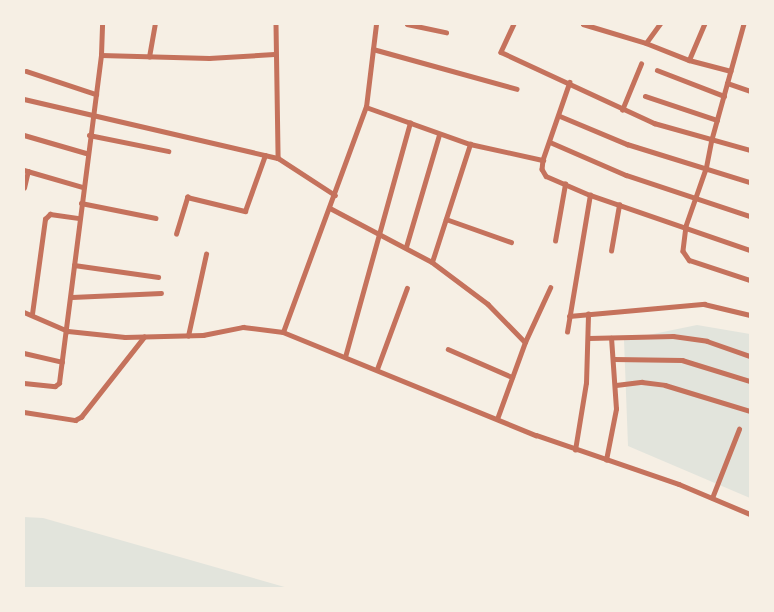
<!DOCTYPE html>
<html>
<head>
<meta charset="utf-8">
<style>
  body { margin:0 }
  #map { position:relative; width:774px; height:612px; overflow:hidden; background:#f6efe4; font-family:"Golos Text",sans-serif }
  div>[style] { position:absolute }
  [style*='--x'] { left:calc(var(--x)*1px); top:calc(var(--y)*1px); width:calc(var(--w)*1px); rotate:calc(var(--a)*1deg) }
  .green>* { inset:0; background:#e2e4dc }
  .minor>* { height:4.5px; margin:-2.25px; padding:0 2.25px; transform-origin:2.25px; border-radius:2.25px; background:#c5725c }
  span { translate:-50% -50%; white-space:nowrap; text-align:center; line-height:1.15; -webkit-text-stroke:4px #f6efe4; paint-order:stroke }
  .frame { position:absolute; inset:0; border:25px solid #f6efe4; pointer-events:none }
</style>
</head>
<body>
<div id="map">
  <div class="green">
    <div style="clip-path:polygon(697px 325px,750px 334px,750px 498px,628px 446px,624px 340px)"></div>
    <div style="clip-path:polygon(24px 517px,43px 518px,288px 588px,24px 588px)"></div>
  </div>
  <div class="minor">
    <div style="--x:276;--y:24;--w:134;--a:89.1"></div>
    <div style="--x:407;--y:24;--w:40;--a:12"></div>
    <div style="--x:514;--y:24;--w:31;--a:115"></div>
    <div style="--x:501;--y:52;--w:169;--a:24.9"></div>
    <div style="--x:654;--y:123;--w:100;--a:15.7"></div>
    <div style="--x:583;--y:24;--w:66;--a:16.8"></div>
    <div style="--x:646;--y:43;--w:46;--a:21.6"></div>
    <div style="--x:689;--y:60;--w:43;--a:14.7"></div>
    <div style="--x:744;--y:24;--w:119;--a:105.5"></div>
    <div style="--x:712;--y:139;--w:31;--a:101"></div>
    <div style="--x:706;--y:169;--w:60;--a:109.3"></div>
    <div style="--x:686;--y:226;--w:25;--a:97"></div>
    <div style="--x:683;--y:251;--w:11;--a:56"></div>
    <div style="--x:689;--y:260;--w:64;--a:18.2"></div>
    <div style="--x:646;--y:43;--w:24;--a:-54"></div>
    <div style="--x:373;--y:49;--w:149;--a:15.5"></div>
    <div style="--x:101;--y:55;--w:108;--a:1.6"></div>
    <div style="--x:209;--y:58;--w:65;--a:-3.5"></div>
    <div style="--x:149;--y:57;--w:34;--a:-80"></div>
    <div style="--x:689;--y:60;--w:39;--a:-67"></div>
    <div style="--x:657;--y:70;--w:72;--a:21.2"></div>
    <div style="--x:26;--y:71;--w:74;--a:18.2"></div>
    <div style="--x:570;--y:82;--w:83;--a:109.1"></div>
    <div style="--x:543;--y:160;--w:9;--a:96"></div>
    <div style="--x:542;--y:169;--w:8;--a:60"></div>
    <div style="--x:546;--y:176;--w:48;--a:23.4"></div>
    <div style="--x:590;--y:195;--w:169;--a:19"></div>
    <div style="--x:727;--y:83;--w:24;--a:19"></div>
    <div style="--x:645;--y:96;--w:76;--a:18.4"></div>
    <div style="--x:24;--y:99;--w:261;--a:13.1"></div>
    <div style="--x:278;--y:158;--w:68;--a:33"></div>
    <div style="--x:366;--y:107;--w:110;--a:19.6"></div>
    <div style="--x:470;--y:144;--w:75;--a:12.4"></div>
    <div style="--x:622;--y:110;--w:50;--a:-67.6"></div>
    <div style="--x:560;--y:116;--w:73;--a:22.7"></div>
    <div style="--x:627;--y:144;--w:129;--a:17.2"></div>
    <div style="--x:24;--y:135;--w:65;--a:16.2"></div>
    <div style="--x:89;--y:135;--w:81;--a:11.4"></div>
    <div style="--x:550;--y:142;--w:83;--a:23.5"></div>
    <div style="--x:626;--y:175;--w:131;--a:18.3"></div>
    <div style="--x:24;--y:170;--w:61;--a:16.1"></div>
    <div style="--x:24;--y:188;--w:17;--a:-77"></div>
    <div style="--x:81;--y:203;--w:76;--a:11.3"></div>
    <div style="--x:330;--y:208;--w:115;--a:27.9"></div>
    <div style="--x:432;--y:262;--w:70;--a:36.9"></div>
    <div style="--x:488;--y:304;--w:53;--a:45.8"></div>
    <div style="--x:446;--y:219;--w:69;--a:19.5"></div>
    <div style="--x:176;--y:234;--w:39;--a:-73"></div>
    <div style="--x:187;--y:197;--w:60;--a:13.6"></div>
    <div style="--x:245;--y:211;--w:59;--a:-70.3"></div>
    <div style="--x:555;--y:241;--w:58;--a:-80"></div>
    <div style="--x:406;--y:247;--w:117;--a:-73.6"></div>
    <div style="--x:611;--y:251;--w:47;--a:-80.1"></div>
    <div style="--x:432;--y:262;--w:124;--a:-72.1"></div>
    <div style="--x:74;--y:265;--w:85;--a:8.1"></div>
    <div style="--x:72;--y:297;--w:89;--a:-2.6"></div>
    <div style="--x:24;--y:312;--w:48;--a:23.4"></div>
    <div style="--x:68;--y:331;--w:57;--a:6"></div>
    <div style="--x:125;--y:337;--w:78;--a:-1.5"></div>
    <div style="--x:203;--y:335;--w:41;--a:-11.3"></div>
    <div style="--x:243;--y:327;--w:40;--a:7.1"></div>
    <div style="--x:283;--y:332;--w:273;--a:22.2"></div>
    <div style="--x:536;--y:435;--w:151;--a:18.9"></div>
    <div style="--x:679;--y:484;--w:77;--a:22.9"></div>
    <div style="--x:32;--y:314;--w:96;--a:-82.2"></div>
    <div style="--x:45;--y:219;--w:7;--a:-45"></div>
    <div style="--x:50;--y:214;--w:29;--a:8"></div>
    <div style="--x:569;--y:316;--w:136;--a:-5.1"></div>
    <div style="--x:704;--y:304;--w:47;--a:13.4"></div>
    <div style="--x:283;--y:332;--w:240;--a:-69.8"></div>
    <div style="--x:366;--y:107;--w:84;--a:-83.1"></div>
    <div style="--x:567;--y:332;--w:139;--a:-80.5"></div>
    <div style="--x:188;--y:336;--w:84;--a:-77.6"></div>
    <div style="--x:589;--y:338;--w:84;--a:-1.4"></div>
    <div style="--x:673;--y:336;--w:34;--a:8"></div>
    <div style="--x:707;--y:341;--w:46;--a:19.2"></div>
    <div style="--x:448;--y:349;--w:70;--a:23.6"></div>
    <div style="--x:24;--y:353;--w:39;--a:13"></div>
    <div style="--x:345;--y:357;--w:243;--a:-74.5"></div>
    <div style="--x:614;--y:359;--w:68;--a:0.8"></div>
    <div style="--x:682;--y:360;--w:71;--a:17.2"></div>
    <div style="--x:377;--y:369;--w:86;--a:-69.7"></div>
    <div style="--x:24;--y:383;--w:31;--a:6"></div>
    <div style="--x:55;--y:386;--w:5;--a:-37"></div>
    <div style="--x:59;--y:383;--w:331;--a:-82.7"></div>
    <div style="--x:101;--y:55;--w:31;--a:-88"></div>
    <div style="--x:616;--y:385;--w:26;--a:-7"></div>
    <div style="--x:642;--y:382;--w:23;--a:7"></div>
    <div style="--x:665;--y:385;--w:89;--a:17"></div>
    <div style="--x:24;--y:412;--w:52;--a:8.9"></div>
    <div style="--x:75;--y:420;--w:7;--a:-27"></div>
    <div style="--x:81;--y:417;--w:102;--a:-51.8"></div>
    <div style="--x:497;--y:419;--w:82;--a:-70"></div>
    <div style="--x:525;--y:342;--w:60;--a:-65.2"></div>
    <div style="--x:575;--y:450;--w:68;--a:-80.7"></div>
    <div style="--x:586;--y:383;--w:69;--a:-88.3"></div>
    <div style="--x:606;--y:460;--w:52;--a:-78.9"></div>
    <div style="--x:616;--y:409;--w:71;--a:-94"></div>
    <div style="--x:712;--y:498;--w:74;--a:-68.6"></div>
  </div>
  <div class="frame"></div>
</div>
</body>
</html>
